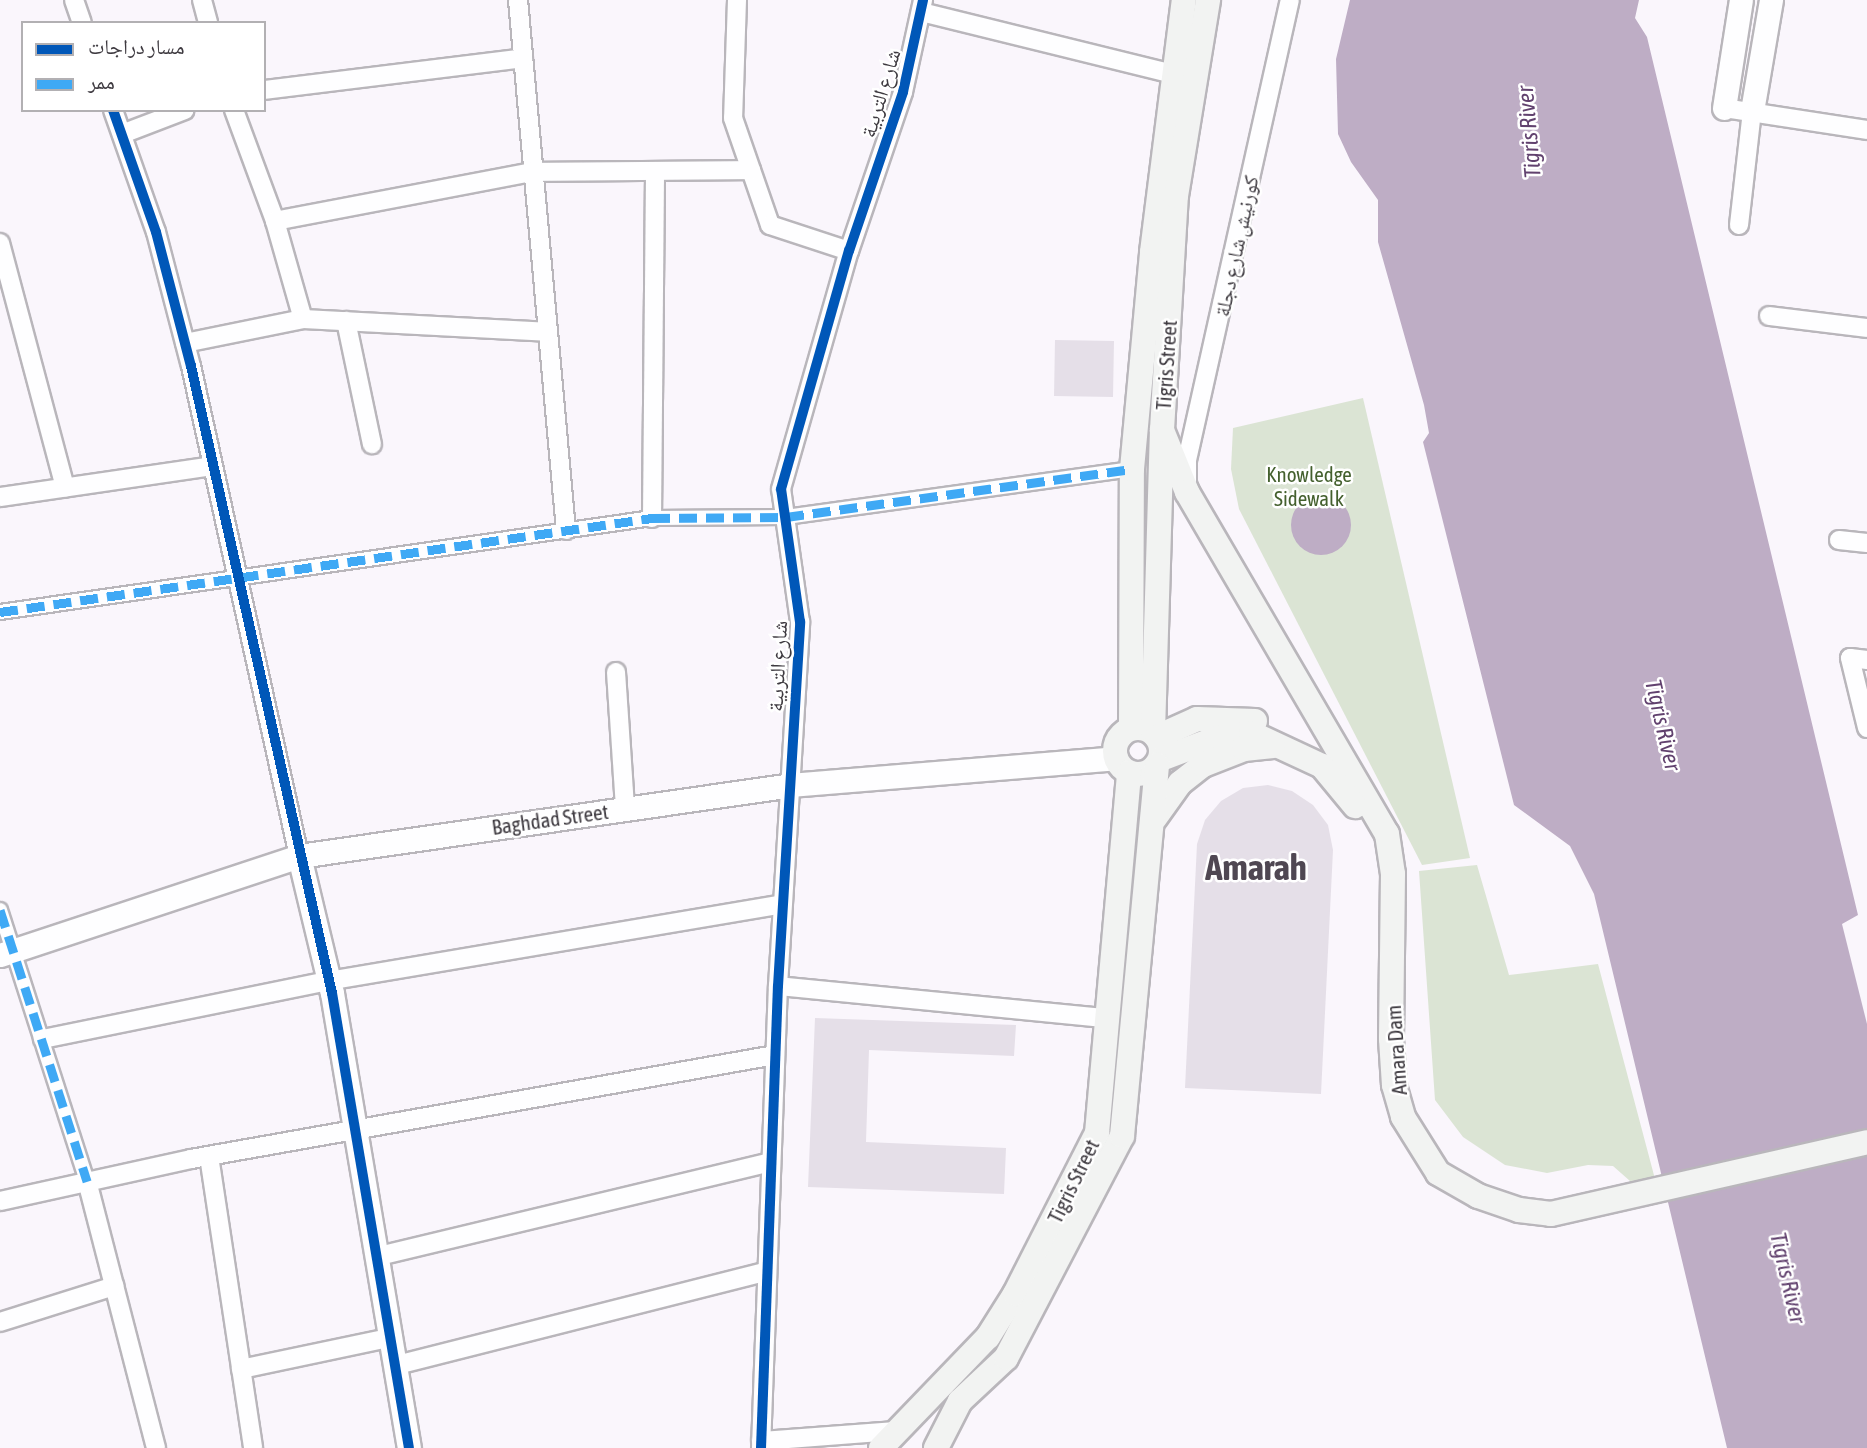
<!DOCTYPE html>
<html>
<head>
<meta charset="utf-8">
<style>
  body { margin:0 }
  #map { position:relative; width:1867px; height:1448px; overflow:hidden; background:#faf6fc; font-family:"Asap Condensed","Noto Naskh Arabic",sans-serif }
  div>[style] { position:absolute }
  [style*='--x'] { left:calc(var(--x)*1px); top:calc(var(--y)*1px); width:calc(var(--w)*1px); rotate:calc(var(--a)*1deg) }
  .green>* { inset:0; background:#dbe4d4 }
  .water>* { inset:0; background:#beadc5 }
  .round { border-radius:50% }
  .building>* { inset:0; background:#e5dfe8; transform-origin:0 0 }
  .roads { filter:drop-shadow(2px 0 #b9b6bb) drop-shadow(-2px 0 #b9b6bb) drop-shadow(0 2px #b9b6bb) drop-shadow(0 -2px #b9b6bb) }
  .pedestrian>* { height:14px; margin:-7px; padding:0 7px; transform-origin:7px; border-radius:7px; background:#fefeff }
  .minor>* { height:18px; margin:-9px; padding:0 9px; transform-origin:9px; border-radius:9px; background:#fefeff }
  .tertiary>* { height:23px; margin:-11.5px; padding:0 11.5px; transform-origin:11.5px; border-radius:11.5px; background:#fefeff }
  .secondary>* { height:24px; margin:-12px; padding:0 12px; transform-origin:12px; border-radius:12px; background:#f2f3f2 }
  .secondary>.ring { margin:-12px; padding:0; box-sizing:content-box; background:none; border:24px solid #f2f3f2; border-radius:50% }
  .quiet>* { height:9px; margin-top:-4.5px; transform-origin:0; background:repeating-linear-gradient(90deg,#3fa9f5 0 18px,transparent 0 27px) }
  .cycleway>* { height:10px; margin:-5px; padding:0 5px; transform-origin:5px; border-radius:5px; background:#0057b8 }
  span { translate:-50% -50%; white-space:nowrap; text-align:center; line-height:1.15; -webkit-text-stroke:5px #fff; paint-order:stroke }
  .street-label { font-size:21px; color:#3e3a40 }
  .park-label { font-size:21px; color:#44602e }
  .water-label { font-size:23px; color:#61416e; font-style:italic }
  .town-label { font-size:35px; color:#4f4752; font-weight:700 }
  .legend { position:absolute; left:21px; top:21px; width:245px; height:91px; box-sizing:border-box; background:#fff; border:2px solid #b2b0b3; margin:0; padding:9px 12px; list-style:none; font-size:21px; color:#3e3a40 }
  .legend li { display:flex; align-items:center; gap:14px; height:35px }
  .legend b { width:35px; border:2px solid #b2b0b3 }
</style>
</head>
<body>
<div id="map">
  <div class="green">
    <div style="clip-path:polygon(1363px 398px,1470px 858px,1422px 865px,1239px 509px,1231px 469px,1233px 428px)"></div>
    <div style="clip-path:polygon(1477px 865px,1509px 975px,1598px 964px,1655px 1179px,1630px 1181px,1613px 1166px,1588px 1165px,1547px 1173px,1505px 1165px,1463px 1137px,1435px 1100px,1419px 871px)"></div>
  </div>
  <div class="water">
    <div style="clip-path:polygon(1350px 0,1639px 0,1635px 18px,1647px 37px,1858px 915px,1842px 924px,1867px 1024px,1867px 1448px,1727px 1448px,1594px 894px,1570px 846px,1514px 805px,1423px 442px,1429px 433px,1424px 405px,1378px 242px,1378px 200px,1351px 162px,1338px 134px,1336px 59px)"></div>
    <div class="round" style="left:1291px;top:495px;width:60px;height:60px"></div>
  </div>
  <div class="building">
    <div style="left:1055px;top:340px;width:59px;height:56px;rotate:1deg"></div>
    <div style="clip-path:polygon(1268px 785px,1292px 791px,1313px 805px,1328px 825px,1333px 850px,1321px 1094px,1185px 1088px,1197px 844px,1205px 820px,1221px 801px,1243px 788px)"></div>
    <div style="clip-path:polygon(815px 1018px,1016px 1025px,1014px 1056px,869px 1050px,866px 1142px,1006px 1148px,1004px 1194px,808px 1187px)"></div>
  </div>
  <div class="roads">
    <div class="pedestrian">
      <div style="--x:0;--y:612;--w:659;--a:-8.2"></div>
      <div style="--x:652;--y:518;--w:134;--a:-0.4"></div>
      <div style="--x:786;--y:517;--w:349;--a:-7.9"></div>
      <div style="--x:0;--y:910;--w:285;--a:72.2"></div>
    </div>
    <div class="minor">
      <div style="--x:74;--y:0;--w:24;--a:71"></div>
      <div style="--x:202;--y:0;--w:24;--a:75"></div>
      <div style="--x:518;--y:0;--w:532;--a:84.83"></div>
      <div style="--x:737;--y:0;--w:118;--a:91.9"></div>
      <div style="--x:733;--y:118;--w:113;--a:70.9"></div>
      <div style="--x:770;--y:225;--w:83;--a:18.2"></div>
      <div style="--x:921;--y:12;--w:260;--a:13.8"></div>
      <div style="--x:264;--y:90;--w:261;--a:-7"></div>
      <div style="--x:1724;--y:108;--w:145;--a:8.7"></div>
      <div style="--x:113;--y:110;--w:129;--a:70.6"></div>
      <div style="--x:156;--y:232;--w:138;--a:75.4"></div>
      <div style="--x:191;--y:366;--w:502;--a:77.57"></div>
      <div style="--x:234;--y:110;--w:118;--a:69.7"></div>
      <div style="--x:275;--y:221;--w:102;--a:74.1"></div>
      <div style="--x:122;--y:134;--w:67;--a:-20.9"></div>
      <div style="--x:275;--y:221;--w:262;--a:-10.8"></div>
      <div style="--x:532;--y:172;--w:219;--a:-0.5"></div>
      <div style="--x:1739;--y:225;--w:115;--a:-83.5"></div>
      <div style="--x:0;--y:243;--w:253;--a:75.1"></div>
      <div style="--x:1769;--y:316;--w:99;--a:7"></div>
      <div style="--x:346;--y:321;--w:126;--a:78.1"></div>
      <div style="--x:185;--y:343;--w:120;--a:-11.5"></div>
      <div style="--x:303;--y:319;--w:244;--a:3"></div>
      <div style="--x:1187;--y:481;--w:21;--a:-90"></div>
      <div style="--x:1187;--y:460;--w:471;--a:-77.4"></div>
      <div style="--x:0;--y:497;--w:214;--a:-8.3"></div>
      <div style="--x:652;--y:518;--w:347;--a:-89.5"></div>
      <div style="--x:1839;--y:540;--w:28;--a:6"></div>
      <div style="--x:1867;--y:660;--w:17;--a:-173"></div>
      <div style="--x:1850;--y:658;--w:72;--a:76.3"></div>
      <div style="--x:616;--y:672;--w:136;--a:86.2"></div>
      <div style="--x:778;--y:986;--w:331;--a:5.6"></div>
      <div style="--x:43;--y:1039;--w:291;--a:-11.5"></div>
      <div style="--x:328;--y:981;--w:460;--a:-9.6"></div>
      <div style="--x:209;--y:1156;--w:295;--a:81.4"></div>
      <div style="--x:87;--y:1181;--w:276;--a:75.5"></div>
      <div style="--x:0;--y:1201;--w:196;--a:-12.4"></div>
      <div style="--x:191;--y:1159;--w:593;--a:-10.1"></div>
      <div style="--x:379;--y:1256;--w:402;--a:-13.5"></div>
      <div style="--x:0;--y:1322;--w:120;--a:-17.5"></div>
      <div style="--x:397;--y:1365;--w:380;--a:-14.2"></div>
      <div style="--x:241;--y:1369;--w:155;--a:-11.9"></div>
      <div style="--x:761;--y:1441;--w:133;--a:-4.3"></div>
      <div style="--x:761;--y:1448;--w:462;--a:-87.9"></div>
      <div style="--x:778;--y:986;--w:365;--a:-86.5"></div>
      <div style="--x:800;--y:622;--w:134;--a:-98.1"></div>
      <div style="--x:781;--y:489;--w:248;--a:-74.1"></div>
      <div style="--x:849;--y:251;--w:168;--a:-71.2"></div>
      <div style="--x:903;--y:92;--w:94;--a:-77.7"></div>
    </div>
    <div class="tertiary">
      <div style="--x:1724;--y:108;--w:109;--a:-81.1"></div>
      <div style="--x:1752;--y:111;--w:113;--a:-80.3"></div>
      <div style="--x:299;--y:856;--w:141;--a:76.5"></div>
      <div style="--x:332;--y:993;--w:461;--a:80.4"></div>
      <div style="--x:0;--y:955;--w:315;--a:-18.3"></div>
      <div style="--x:299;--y:856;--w:495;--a:-8.2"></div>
      <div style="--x:789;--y:785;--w:328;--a:-4.7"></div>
    </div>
    <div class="secondary">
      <div style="--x:1162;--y:430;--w:67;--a:68"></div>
      <div style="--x:1187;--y:492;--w:396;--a:59.7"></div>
      <div style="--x:1387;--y:834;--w:40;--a:81.5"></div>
      <div style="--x:1393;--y:874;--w:165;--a:90.7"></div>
      <div style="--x:1391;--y:1039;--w:46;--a:86.3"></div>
      <div style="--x:1394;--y:1085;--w:33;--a:74"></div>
      <div style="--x:1403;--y:1117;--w:66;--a:58"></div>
      <div style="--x:1438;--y:1173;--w:46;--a:29.9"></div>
      <div style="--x:1478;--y:1196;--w:43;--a:18.9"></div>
      <div style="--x:1519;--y:1210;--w:32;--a:7"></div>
      <div style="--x:1551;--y:1214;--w:324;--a:-12.8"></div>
      <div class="ring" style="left:1115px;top:728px;width:22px;height:22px"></div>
      <div style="--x:1131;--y:728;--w:259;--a:-89.8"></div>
      <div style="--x:1132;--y:469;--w:218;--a:-84.7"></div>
      <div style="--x:1152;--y:252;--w:254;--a:-82.8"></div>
      <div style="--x:1153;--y:732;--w:302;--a:-88.3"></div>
      <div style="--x:1162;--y:430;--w:234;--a:-86.6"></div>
      <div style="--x:1176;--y:196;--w:199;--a:-80.7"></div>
      <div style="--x:1157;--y:737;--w:44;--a:-24.2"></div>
      <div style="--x:1197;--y:719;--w:58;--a:2"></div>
      <div style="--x:1161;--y:759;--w:60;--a:-20.6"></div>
      <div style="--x:1217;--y:738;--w:34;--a:-8"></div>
      <div style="--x:1251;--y:733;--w:78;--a:24.9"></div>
      <div style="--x:1322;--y:766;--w:52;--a:50.5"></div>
      <div style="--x:1155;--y:818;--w:43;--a:-54.5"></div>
      <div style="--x:1180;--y:783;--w:29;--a:-38"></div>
      <div style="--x:1203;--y:765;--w:44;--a:-21.3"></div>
      <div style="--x:1244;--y:749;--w:29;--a:-6"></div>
      <div style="--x:881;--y:1448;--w:154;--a:-46.1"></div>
      <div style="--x:988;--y:1337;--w:51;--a:-57.9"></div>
      <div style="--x:1015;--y:1294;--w:181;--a:-63"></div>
      <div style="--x:1097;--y:1133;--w:362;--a:-84.9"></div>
      <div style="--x:936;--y:1448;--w:53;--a:-62.9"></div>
      <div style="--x:960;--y:1401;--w:63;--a:-43.1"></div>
      <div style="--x:1006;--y:1358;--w:250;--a:-62.4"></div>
      <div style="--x:1122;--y:1136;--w:373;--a:-84.6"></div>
    </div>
  </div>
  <div class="quiet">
    <div style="--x:0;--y:612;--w:659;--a:-8.2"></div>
    <div style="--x:652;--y:518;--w:134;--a:-0.4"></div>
    <div style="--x:786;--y:517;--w:349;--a:-7.9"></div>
    <div style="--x:0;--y:910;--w:285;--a:72.2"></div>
  </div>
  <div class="cycleway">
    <div style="--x:113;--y:110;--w:129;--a:70.6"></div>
    <div style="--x:156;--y:232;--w:138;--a:75.4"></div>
    <div style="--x:191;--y:366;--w:643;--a:77.33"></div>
    <div style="--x:332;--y:993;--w:461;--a:80.4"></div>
    <div style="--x:761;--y:1448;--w:462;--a:-87.9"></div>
    <div style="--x:778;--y:986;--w:365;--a:-86.5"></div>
    <div style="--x:800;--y:622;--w:134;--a:-98.1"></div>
    <div style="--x:781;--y:489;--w:248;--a:-74.1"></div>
    <div style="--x:849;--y:251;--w:168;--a:-71.2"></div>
    <div style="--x:903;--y:92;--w:94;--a:-77.7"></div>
  </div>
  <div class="street-label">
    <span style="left:880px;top:93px;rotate:-73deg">شارع التربية</span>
    <span style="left:1236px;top:246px;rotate:-78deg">كورنيش شارع دجلة</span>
    <span style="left:1166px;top:365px;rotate:-86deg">Tigris Street</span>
    <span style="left:777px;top:666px;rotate:-87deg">شارع التربية</span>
    <span style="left:550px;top:819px;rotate:-8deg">Baghdad Street</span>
    <span style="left:1396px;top:1050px;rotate:-94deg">Amara Dam</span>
    <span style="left:1073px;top:1181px;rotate:-64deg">Tigris Street</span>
  </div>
  <div class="park-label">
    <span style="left:1309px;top:486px">Knowledge<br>Sidewalk</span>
  </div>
  <div class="water-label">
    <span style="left:1529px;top:132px;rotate:-95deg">Tigris River</span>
    <span style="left:1663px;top:725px;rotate:77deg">Tigris River</span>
    <span style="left:1788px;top:1278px;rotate:77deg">Tigris River</span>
  </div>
  <div class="town-label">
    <span style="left:1256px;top:867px">Amarah</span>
  </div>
  <ul class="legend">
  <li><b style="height:9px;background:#0057b8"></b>مسار دراجات</li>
  <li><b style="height:9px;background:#3fa9f5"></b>ممر</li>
  </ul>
</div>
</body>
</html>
